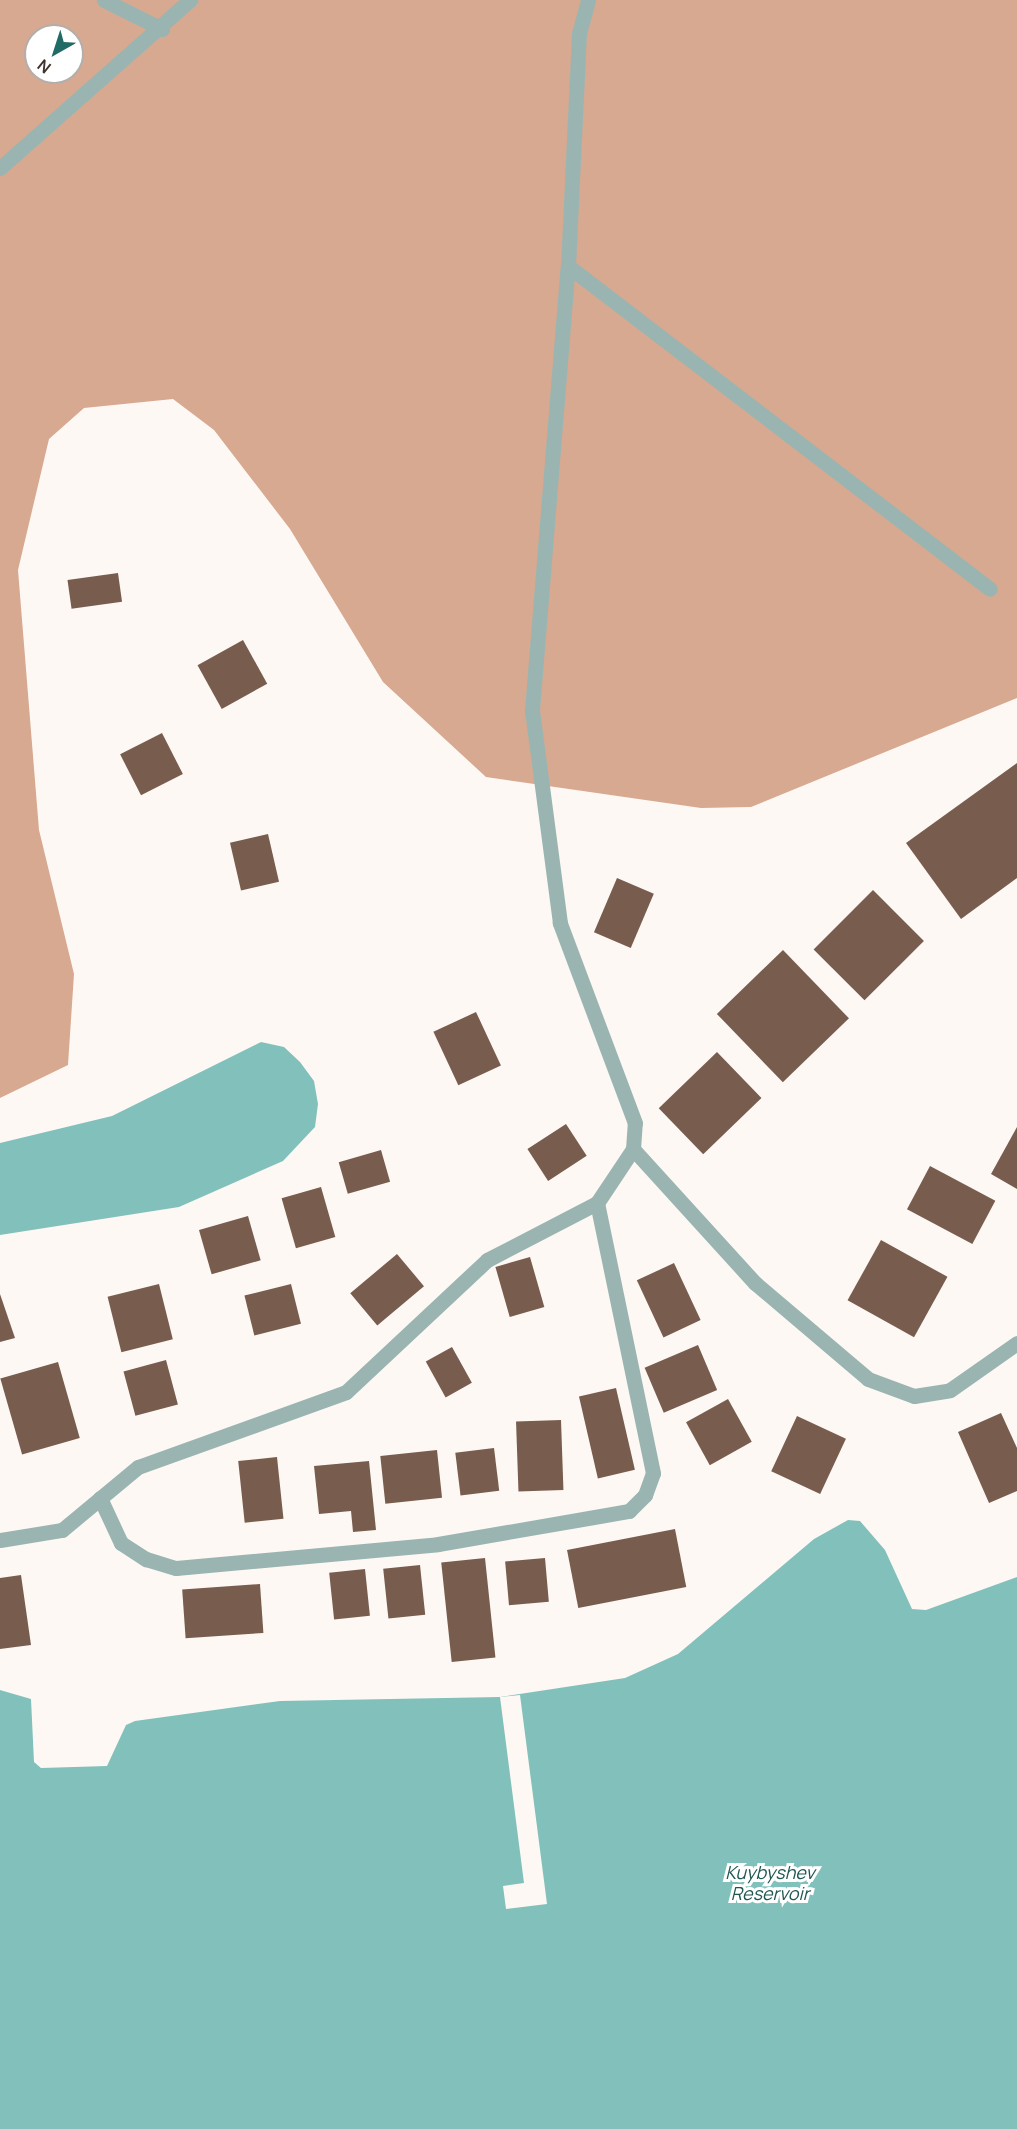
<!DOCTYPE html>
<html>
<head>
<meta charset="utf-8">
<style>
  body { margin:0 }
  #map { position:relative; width:1017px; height:2129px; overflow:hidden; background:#fef8f4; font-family:Manrope,sans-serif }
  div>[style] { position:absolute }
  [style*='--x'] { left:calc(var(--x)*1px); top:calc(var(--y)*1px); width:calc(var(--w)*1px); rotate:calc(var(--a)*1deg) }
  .forest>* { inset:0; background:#d7a990 }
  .water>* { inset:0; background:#82c1bb }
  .pier>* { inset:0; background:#fef8f4 }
  .building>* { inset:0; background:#785d4f; transform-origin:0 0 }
  .service>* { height:15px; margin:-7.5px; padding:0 7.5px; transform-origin:7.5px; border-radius:7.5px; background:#9ab5b1 }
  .minor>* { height:15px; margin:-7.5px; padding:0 7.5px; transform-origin:7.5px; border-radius:7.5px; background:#9ab5b1 }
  span { translate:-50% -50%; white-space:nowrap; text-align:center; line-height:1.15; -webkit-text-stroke:6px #fff; paint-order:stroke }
  .water-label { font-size:18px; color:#215752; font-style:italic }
  .north { position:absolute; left:24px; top:24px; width:60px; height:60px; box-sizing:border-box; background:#fff; border:2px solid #b3aeab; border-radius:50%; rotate:219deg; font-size:16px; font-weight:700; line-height:24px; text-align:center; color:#41342e }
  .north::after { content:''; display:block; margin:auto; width:21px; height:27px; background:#206b65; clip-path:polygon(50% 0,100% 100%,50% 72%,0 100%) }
</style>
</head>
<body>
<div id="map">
  <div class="forest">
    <div style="clip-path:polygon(evenodd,0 0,1017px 0,1017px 698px,751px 807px,701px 808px,486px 777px,383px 682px,290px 529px,214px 430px,173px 399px,84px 408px,49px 439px,18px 570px,39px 830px,74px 974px,68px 1065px,0 1098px,0 0,36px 36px,72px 36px,72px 72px,36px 72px,36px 36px)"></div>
  </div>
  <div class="water">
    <div style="clip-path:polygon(261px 1042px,284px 1047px,300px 1062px,314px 1081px,318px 1104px,315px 1127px,283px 1161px,179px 1207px,0 1235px,0 1143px,112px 1116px)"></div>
    <div style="clip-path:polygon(848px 1520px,860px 1521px,885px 1550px,912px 1609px,926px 1610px,1017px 1577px,1017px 2129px,0 2129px,0 1690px,31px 1699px,34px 1762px,41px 1768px,107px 1766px,126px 1725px,135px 1721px,280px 1701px,500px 1697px,625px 1678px,678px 1654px,814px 1539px)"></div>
  </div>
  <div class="pier">
    <div style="clip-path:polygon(520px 1695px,547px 1904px,506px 1909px,503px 1886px,524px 1883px,500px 1697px)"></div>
  </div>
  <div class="building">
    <div style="left:118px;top:573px;width:29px;height:51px;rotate:82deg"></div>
    <div style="left:243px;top:640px;width:50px;height:52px;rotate:61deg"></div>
    <div style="left:162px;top:733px;width:46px;height:47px;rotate:63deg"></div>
    <div style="clip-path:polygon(1017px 763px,1017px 878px,961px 919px,906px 843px)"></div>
    <div style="left:268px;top:834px;width:49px;height:39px;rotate:77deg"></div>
    <div style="left:617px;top:878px;width:40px;height:59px;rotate:23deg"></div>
    <div style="left:873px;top:890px;width:72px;height:84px;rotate:45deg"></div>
    <div style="left:783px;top:950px;width:95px;height:92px;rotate:46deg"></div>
    <div style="left:476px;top:1012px;width:59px;height:47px;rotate:65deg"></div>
    <div style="left:717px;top:1052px;width:64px;height:81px;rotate:46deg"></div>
    <div style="left:566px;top:1124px;width:38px;height:46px;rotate:57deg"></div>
    <div style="clip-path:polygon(1017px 1127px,1017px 1189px,991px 1174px)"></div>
    <div style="left:381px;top:1150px;width:33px;height:44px;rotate:74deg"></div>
    <div style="left:930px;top:1166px;width:74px;height:49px;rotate:28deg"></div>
    <div style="left:321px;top:1187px;width:52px;height:41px;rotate:74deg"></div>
    <div style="left:248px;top:1216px;width:46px;height:51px;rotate:74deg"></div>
    <div style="left:881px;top:1240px;width:76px;height:69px;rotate:29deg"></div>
    <div style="left:397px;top:1254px;width:42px;height:61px;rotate:50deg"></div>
    <div style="left:530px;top:1257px;width:52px;height:36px;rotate:74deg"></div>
    <div style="left:674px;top:1263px;width:63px;height:41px;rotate:65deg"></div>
    <div style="left:159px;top:1284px;width:57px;height:53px;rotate:76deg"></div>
    <div style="left:291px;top:1284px;width:41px;height:48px;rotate:76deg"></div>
    <div style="clip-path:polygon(0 1294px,15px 1338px,0 1342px)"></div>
    <div style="left:698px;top:1345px;width:49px;height:58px;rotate:67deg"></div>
    <div style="left:452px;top:1347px;width:41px;height:30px;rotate:61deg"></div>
    <div style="left:166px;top:1360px;width:46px;height:44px;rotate:75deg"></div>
    <div style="left:58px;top:1362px;width:79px;height:60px;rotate:74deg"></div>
    <div style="left:616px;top:1388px;width:84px;height:38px;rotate:77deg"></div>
    <div style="left:728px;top:1399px;width:49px;height:48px;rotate:61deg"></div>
    <div style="clip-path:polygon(1001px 1413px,1017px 1448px,1017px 1491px,989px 1503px,958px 1432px)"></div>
    <div style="left:797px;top:1416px;width:54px;height:61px;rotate:25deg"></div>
    <div style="left:561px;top:1420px;width:70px;height:45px;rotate:88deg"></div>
    <div style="left:494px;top:1448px;width:43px;height:39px;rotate:83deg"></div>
    <div style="left:437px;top:1450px;width:48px;height:57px;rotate:84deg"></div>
    <div style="left:277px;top:1457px;width:62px;height:39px;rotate:84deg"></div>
    <div style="clip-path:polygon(369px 1461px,376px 1530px,353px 1532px,351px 1511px,319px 1514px,314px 1466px)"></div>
    <div style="left:675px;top:1529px;width:59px;height:110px;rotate:79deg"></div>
    <div style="left:485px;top:1558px;width:100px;height:44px;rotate:84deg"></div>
    <div style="left:545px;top:1558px;width:44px;height:40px;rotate:85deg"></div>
    <div style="left:420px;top:1565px;width:50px;height:37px;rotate:84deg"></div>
    <div style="left:365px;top:1569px;width:47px;height:36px;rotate:84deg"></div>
    <div style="clip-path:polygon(21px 1575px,31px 1645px,0 1649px,0 1578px)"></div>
    <div style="left:260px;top:1584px;width:49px;height:78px;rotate:86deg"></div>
  </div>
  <div class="service">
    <div style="--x:104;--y:0;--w:65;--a:26.6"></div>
    <div style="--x:0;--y:168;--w:254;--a:-41.5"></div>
    <div style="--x:633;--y:1149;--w:181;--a:47.7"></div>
    <div style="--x:755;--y:1283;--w:148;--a:40.3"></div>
    <div style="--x:868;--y:1379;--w:49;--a:20.3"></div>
    <div style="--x:914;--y:1396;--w:36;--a:-9"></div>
    <div style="--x:950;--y:1390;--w:82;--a:-35"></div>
    <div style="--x:100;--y:1498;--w:50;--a:65"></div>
    <div style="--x:121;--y:1543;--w:30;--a:33"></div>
    <div style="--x:146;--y:1559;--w:31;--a:17"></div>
    <div style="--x:176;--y:1568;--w:263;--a:-5.2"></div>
    <div style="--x:438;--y:1544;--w:194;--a:-9.8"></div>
    <div style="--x:629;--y:1511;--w:23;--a:-45"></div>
    <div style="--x:645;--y:1495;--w:23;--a:-70"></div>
    <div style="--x:653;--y:1473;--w:276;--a:-101.7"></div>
    <div style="--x:0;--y:1540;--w:63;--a:-9.2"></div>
    <div style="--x:62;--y:1530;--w:99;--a:-39.7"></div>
    <div style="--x:138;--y:1467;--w:221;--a:-19.8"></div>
    <div style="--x:346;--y:1392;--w:193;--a:-43.1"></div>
    <div style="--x:487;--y:1260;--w:124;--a:-27.4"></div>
    <div style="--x:597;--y:1203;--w:65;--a:-56.3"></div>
    <div style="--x:633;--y:1149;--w:26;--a:-86"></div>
    <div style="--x:635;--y:1123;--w:214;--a:-110.6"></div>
    <div style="--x:560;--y:923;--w:215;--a:-97.5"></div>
    <div style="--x:532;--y:710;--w:445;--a:-85.4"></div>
  </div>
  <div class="minor">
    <div style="--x:588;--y:0;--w:34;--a:105"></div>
    <div style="--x:579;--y:33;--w:233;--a:92.7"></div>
    <div style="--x:568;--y:266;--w:531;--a:37.43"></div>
  </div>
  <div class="water-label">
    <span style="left:770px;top:1883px">Kuybyshev<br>Reservoir</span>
  </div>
  <div class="north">N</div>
</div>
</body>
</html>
